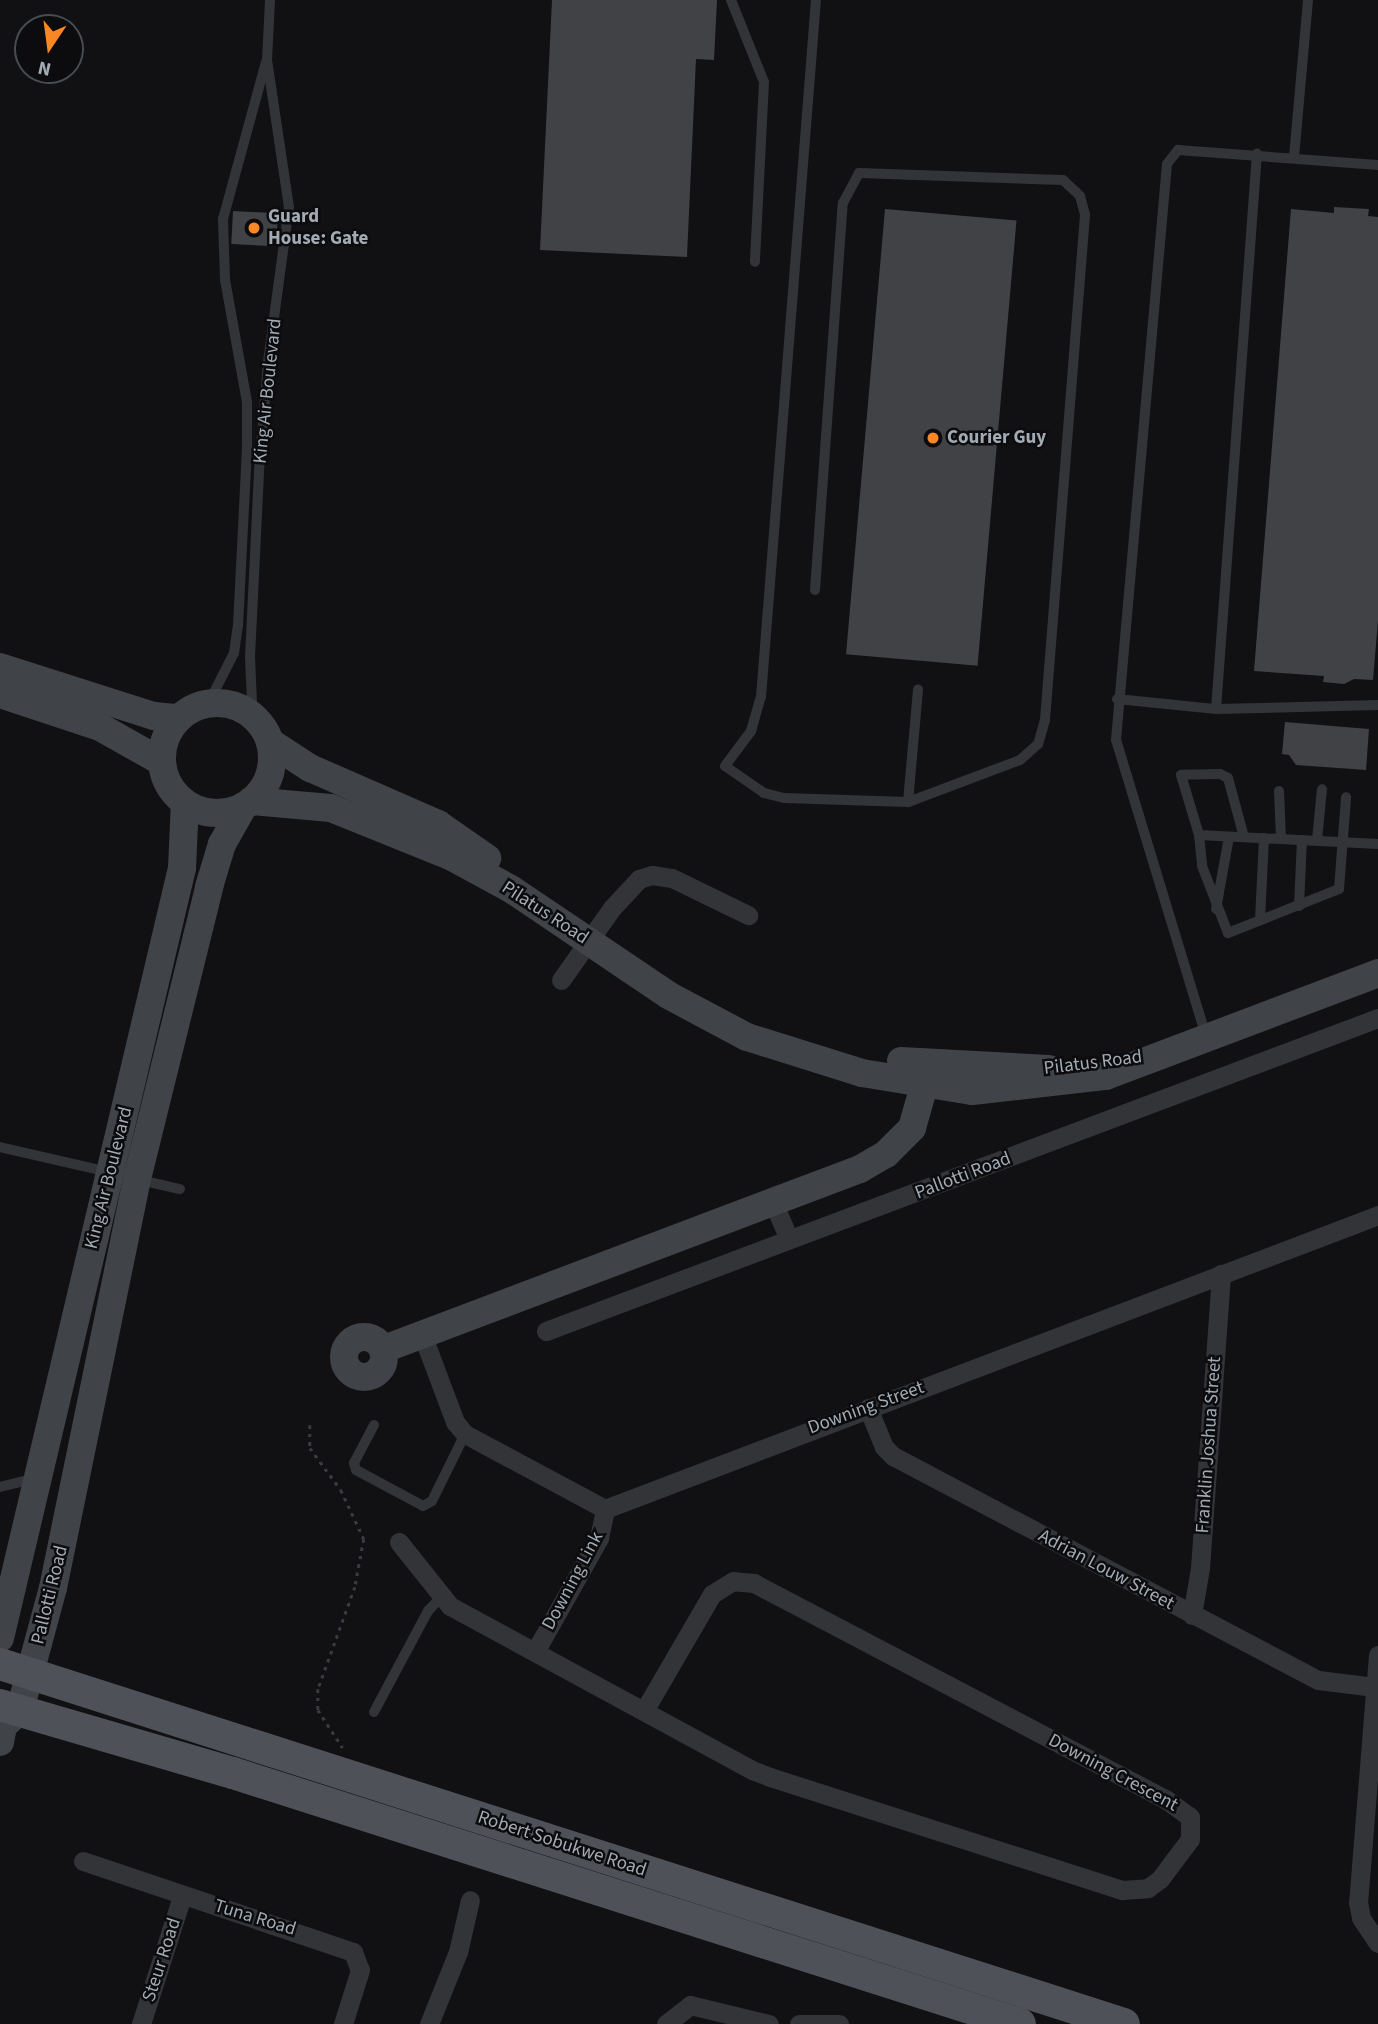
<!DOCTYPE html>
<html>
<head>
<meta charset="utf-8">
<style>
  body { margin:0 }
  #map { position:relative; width:1378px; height:2024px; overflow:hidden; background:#111113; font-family:"Source Sans 3",sans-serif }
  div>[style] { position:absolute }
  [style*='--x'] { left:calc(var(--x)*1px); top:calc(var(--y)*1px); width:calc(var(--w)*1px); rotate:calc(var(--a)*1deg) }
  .building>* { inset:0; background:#404246; transform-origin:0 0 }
  .path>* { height:2.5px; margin-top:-1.25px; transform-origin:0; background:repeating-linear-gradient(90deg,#383b3f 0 3.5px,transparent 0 8.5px) }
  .lane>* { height:10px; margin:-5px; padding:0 5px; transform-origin:5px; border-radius:5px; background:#323438 }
  .street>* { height:19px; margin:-9.5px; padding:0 9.5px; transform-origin:9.5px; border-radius:9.5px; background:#323438 }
  .secondary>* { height:28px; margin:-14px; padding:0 14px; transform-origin:14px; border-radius:14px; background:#404348 }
  .secondary>.ring { margin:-14px; padding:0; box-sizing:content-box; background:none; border:28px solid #404348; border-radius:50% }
  .primary>* { height:32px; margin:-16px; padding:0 16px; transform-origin:16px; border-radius:16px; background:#4e5157 }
  .dots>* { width:19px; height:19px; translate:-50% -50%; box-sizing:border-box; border:4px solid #0c0c0e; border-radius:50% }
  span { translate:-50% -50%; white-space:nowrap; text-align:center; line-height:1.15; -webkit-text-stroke:5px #0c0c0e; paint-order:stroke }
  .poi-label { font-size:19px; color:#a2abb4; font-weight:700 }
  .left { translate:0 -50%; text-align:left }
  .street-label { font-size:19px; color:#a2abb4 }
  .north { position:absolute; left:14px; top:14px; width:70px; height:70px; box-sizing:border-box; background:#0c0c0e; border:2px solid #484c50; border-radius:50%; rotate:193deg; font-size:19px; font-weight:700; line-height:28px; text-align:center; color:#a2abb4 }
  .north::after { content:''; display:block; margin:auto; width:24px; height:32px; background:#f88724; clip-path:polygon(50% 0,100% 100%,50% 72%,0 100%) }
</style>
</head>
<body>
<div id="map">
  <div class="building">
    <div style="clip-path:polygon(552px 0,717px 0,714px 60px,696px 59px,687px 257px,540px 250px)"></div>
    <div style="clip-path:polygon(1334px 207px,1369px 209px,1368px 216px,1378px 217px,1378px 620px,1373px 680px,1354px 679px,1344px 684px,1323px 682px,1324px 676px,1254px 671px,1291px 209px,1334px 213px)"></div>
    <div style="left:885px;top:209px;width:132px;height:447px;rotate:5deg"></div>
    <div style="left:233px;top:211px;width:45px;height:33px;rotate:3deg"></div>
    <div style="clip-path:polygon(1285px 722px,1369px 729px,1366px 770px,1296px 765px,1289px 755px,1282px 754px)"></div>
  </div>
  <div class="path">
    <div style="--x:310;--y:1425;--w:23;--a:90"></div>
    <div style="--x:310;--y:1448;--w:52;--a:53.6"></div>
    <div style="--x:341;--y:1490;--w:54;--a:64.9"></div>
    <div style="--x:364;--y:1539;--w:49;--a:100.6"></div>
    <div style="--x:355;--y:1587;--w:109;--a:109.9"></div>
    <div style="--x:318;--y:1689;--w:21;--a:90"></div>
    <div style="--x:318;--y:1710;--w:45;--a:56.7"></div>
  </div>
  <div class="lane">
    <div style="--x:731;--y:0;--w:88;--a:68.1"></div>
    <div style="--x:764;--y:82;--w:180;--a:92.9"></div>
    <div style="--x:1294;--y:157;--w:158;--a:-84.9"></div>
    <div style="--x:815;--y:590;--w:388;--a:-85.9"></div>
    <div style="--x:843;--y:203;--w:34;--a:-62"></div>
    <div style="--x:859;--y:173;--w:204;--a:2"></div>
    <div style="--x:1063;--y:180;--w:23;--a:43"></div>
    <div style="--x:1080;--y:196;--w:20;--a:75"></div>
    <div style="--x:1085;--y:215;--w:507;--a:94.53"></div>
    <div style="--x:1045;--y:720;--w:25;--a:106"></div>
    <div style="--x:1038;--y:744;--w:24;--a:138"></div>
    <div style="--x:1020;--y:760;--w:120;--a:159.4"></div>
    <div style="--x:908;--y:802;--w:124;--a:-178.2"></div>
    <div style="--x:784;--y:798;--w:21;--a:-166"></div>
    <div style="--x:764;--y:793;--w:47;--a:-145.3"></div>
    <div style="--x:725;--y:766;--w:44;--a:-53.4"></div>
    <div style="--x:751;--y:731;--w:35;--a:-74"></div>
    <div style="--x:761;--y:697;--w:699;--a:-85.49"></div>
    <div style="--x:1117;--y:699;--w:100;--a:5.8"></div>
    <div style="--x:1216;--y:709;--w:162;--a:-1.4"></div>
    <div style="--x:208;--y:704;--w:57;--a:-63"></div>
    <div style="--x:234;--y:653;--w:27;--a:-82"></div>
    <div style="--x:238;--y:626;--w:179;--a:-87.1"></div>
    <div style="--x:247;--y:447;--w:45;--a:-90"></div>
    <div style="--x:247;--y:402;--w:124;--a:-100.2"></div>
    <div style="--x:225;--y:280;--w:61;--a:-91.9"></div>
    <div style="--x:223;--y:219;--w:163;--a:-74.7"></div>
    <div style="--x:1216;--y:709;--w:557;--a:-85.78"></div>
    <div style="--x:260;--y:723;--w:22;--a:-112"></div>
    <div style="--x:252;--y:703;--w:46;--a:-92.5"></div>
    <div style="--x:250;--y:657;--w:186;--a:-87.2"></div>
    <div style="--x:259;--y:471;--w:109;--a:-85.3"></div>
    <div style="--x:268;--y:362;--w:156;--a:-82.3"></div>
    <div style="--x:289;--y:207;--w:149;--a:-98.5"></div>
    <div style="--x:267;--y:60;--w:60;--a:-87.1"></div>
    <div style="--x:1279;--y:791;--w:47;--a:87.6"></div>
    <div style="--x:908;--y:802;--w:113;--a:-84.9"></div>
    <div style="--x:1199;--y:835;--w:179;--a:2.9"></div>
    <div style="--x:1244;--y:837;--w:61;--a:-105.2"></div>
    <div style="--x:1228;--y:778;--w:9;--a:-153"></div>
    <div style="--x:1220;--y:774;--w:39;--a:179"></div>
    <div style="--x:1181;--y:775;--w:63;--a:73.3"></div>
    <div style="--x:1199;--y:835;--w:31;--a:84"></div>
    <div style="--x:1202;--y:866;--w:72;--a:68.8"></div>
    <div style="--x:1228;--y:933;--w:119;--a:-21.6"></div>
    <div style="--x:1339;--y:889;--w:92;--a:-85.6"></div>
    <div style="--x:1317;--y:840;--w:51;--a:-84.4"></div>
    <div style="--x:1299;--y:906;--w:66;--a:-87.4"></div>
    <div style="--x:1216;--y:909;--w:73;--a:-79.8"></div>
    <div style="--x:1260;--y:920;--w:82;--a:-87.2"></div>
    <div style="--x:1206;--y:1036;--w:309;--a:-106.9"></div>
    <div style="--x:1116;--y:740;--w:578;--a:-84.94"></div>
    <div style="--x:1167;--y:164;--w:18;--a:-52"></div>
    <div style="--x:1178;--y:150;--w:201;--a:4.3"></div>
    <div style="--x:0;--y:1147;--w:111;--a:13"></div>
    <div style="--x:140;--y:1180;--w:41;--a:12.7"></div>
    <div style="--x:374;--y:1425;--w:43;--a:117.8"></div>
    <div style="--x:354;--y:1463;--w:7;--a:74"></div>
    <div style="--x:356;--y:1470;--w:76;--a:28.2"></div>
    <div style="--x:423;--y:1506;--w:10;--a:-29"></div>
    <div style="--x:432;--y:1501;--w:75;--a:-63.8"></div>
    <div style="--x:0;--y:1487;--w:34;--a:-14"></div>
    <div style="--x:374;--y:1712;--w:115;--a:-61.9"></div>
    <div style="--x:428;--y:1611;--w:18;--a:-47"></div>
  </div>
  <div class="street">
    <div style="--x:561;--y:980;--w:88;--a:-54.7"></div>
    <div style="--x:612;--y:908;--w:40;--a:-47"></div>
    <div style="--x:639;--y:879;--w:14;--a:-17"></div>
    <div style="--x:652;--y:875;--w:20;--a:9"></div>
    <div style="--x:672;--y:878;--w:85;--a:26"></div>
    <div style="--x:773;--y:1202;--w:40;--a:66.6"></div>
    <div style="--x:546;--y:1331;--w:889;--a:-20.62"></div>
    <div style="--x:422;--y:1334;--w:94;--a:69.4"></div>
    <div style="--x:455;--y:1422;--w:16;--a:50"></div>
    <div style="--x:465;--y:1434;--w:159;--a:28.2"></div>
    <div style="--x:605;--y:1509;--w:827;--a:-20.82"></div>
    <div style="--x:868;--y:1408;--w:42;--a:67.7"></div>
    <div style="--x:884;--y:1447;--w:13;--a:45"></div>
    <div style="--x:893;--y:1456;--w:480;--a:27.8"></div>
    <div style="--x:1318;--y:1680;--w:57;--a:7"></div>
    <div style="--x:399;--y:1542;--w:82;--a:51.4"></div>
    <div style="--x:450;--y:1606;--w:344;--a:28.5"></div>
    <div style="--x:752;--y:1770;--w:19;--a:21"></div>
    <div style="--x:770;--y:1777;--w:370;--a:17.8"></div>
    <div style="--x:1122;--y:1890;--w:26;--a:-4"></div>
    <div style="--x:1148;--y:1888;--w:15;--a:-37"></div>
    <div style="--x:1160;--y:1879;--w:50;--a:-53.1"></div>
    <div style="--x:1190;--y:1839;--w:22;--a:-90"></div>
    <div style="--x:1190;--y:1817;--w:29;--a:-144"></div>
    <div style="--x:1167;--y:1800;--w:467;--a:-152.3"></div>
    <div style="--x:754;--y:1583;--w:21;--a:-175"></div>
    <div style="--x:733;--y:1581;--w:25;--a:148"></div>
    <div style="--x:712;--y:1594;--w:135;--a:120.2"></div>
    <div style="--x:1192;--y:1615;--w:48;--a:-80.3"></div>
    <div style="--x:1200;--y:1568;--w:295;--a:-85.9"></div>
    <div style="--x:536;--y:1650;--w:129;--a:-60.6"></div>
    <div style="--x:599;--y:1538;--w:30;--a:-78"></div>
    <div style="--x:1378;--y:1655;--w:248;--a:94.6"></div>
    <div style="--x:1358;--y:1902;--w:16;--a:79"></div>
    <div style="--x:1361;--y:1918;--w:30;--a:56"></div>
    <div style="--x:83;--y:1861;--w:285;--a:18.6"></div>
    <div style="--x:353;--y:1952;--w:19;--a:69"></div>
    <div style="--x:360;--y:1970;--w:57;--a:107.5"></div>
    <div style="--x:141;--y:2024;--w:134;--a:-72.2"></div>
    <div style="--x:429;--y:2024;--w:78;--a:-68.1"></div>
    <div style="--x:458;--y:1952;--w:53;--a:-77"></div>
    <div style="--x:666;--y:2024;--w:31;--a:-38"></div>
    <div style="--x:690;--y:2005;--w:81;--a:13.5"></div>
    <div style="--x:799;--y:2024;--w:40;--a:0"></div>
  </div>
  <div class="secondary">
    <div style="--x:0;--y:667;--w:162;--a:17.7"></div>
    <div style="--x:154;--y:716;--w:24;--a:5"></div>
    <div style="--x:0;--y:694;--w:105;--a:18.3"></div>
    <div style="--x:100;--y:727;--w:71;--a:29.4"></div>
    <div class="ring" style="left:162px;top:703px;width:82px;height:82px"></div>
    <div style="--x:270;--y:742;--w:48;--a:33"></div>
    <div style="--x:310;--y:768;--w:140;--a:23.6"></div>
    <div style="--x:438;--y:824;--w:60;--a:34.8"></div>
    <div style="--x:251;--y:801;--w:80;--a:5"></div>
    <div style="--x:331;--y:808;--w:131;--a:22"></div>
    <div style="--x:452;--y:857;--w:67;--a:28.5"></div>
    <div style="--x:511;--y:889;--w:189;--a:34"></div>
    <div style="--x:668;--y:995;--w:89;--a:28"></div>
    <div style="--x:747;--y:1037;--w:121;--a:17.4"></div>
    <div style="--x:862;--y:1073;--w:111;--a:9.3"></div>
    <div style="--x:972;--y:1091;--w:135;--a:-6.4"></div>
    <div style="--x:1106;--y:1076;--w:291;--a:-20.7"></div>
    <div style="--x:901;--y:1061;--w:148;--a:3.1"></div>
    <div class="ring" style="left:344px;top:1337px;width:12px;height:12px"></div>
    <div style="--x:384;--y:1349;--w:509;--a:-20.71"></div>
    <div style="--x:860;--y:1169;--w:30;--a:-30"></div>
    <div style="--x:886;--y:1154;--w:37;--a:-45"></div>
    <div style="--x:912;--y:1128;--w:66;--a:-74.1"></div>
    <div style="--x:0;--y:1638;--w:791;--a:-76.7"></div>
    <div style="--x:182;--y:868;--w:65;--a:-87.4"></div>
    <div style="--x:0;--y:1742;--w:16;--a:-79"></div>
    <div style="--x:3;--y:1726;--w:23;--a:-43"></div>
    <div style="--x:20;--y:1710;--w:126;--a:-74.9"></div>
    <div style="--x:53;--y:1588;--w:418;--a:-78.4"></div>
    <div style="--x:137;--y:1179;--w:301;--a:-76.1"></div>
    <div style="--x:209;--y:887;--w:45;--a:-73.2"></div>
    <div style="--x:222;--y:844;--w:43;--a:-60.4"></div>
  </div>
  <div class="primary">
    <div style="--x:0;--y:1664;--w:1180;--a:17.76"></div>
    <div style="--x:0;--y:1705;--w:243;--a:16.3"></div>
    <div style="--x:233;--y:1773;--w:826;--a:17.69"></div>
  </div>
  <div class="dots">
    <div style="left:254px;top:228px;background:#f88724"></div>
    <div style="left:933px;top:438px;background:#f88724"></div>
  </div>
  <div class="poi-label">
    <span class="left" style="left:268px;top:228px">Guard<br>House: Gate</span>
    <span class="left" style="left:947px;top:438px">Courier Guy</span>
  </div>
  <div class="street-label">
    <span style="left:268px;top:391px;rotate:-84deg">King Air Boulevard</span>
    <span style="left:545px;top:913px;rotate:33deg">Pilatus Road</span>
    <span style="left:1093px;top:1063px;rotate:-7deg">Pilatus Road</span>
    <span style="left:963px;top:1176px;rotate:-21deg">Pallotti Road</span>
    <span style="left:109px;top:1178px;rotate:-76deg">King Air Boulevard</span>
    <span style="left:866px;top:1408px;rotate:-20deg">Downing Street</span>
    <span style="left:1209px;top:1445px;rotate:-86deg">Franklin Joshua Street</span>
    <span style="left:1106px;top:1570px;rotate:28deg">Adrian Louw Street</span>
    <span style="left:573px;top:1581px;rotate:-62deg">Downing Link</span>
    <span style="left:50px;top:1595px;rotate:-76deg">Pallotti Road</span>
    <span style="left:1113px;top:1773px;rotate:28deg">Downing Crescent</span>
    <span style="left:562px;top:1844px;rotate:18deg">Robert Sobukwe Road</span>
    <span style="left:255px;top:1918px;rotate:17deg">Tuna Road</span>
    <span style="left:162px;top:1960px;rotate:-72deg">Steur Road</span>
  </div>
  <div class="north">N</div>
</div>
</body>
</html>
